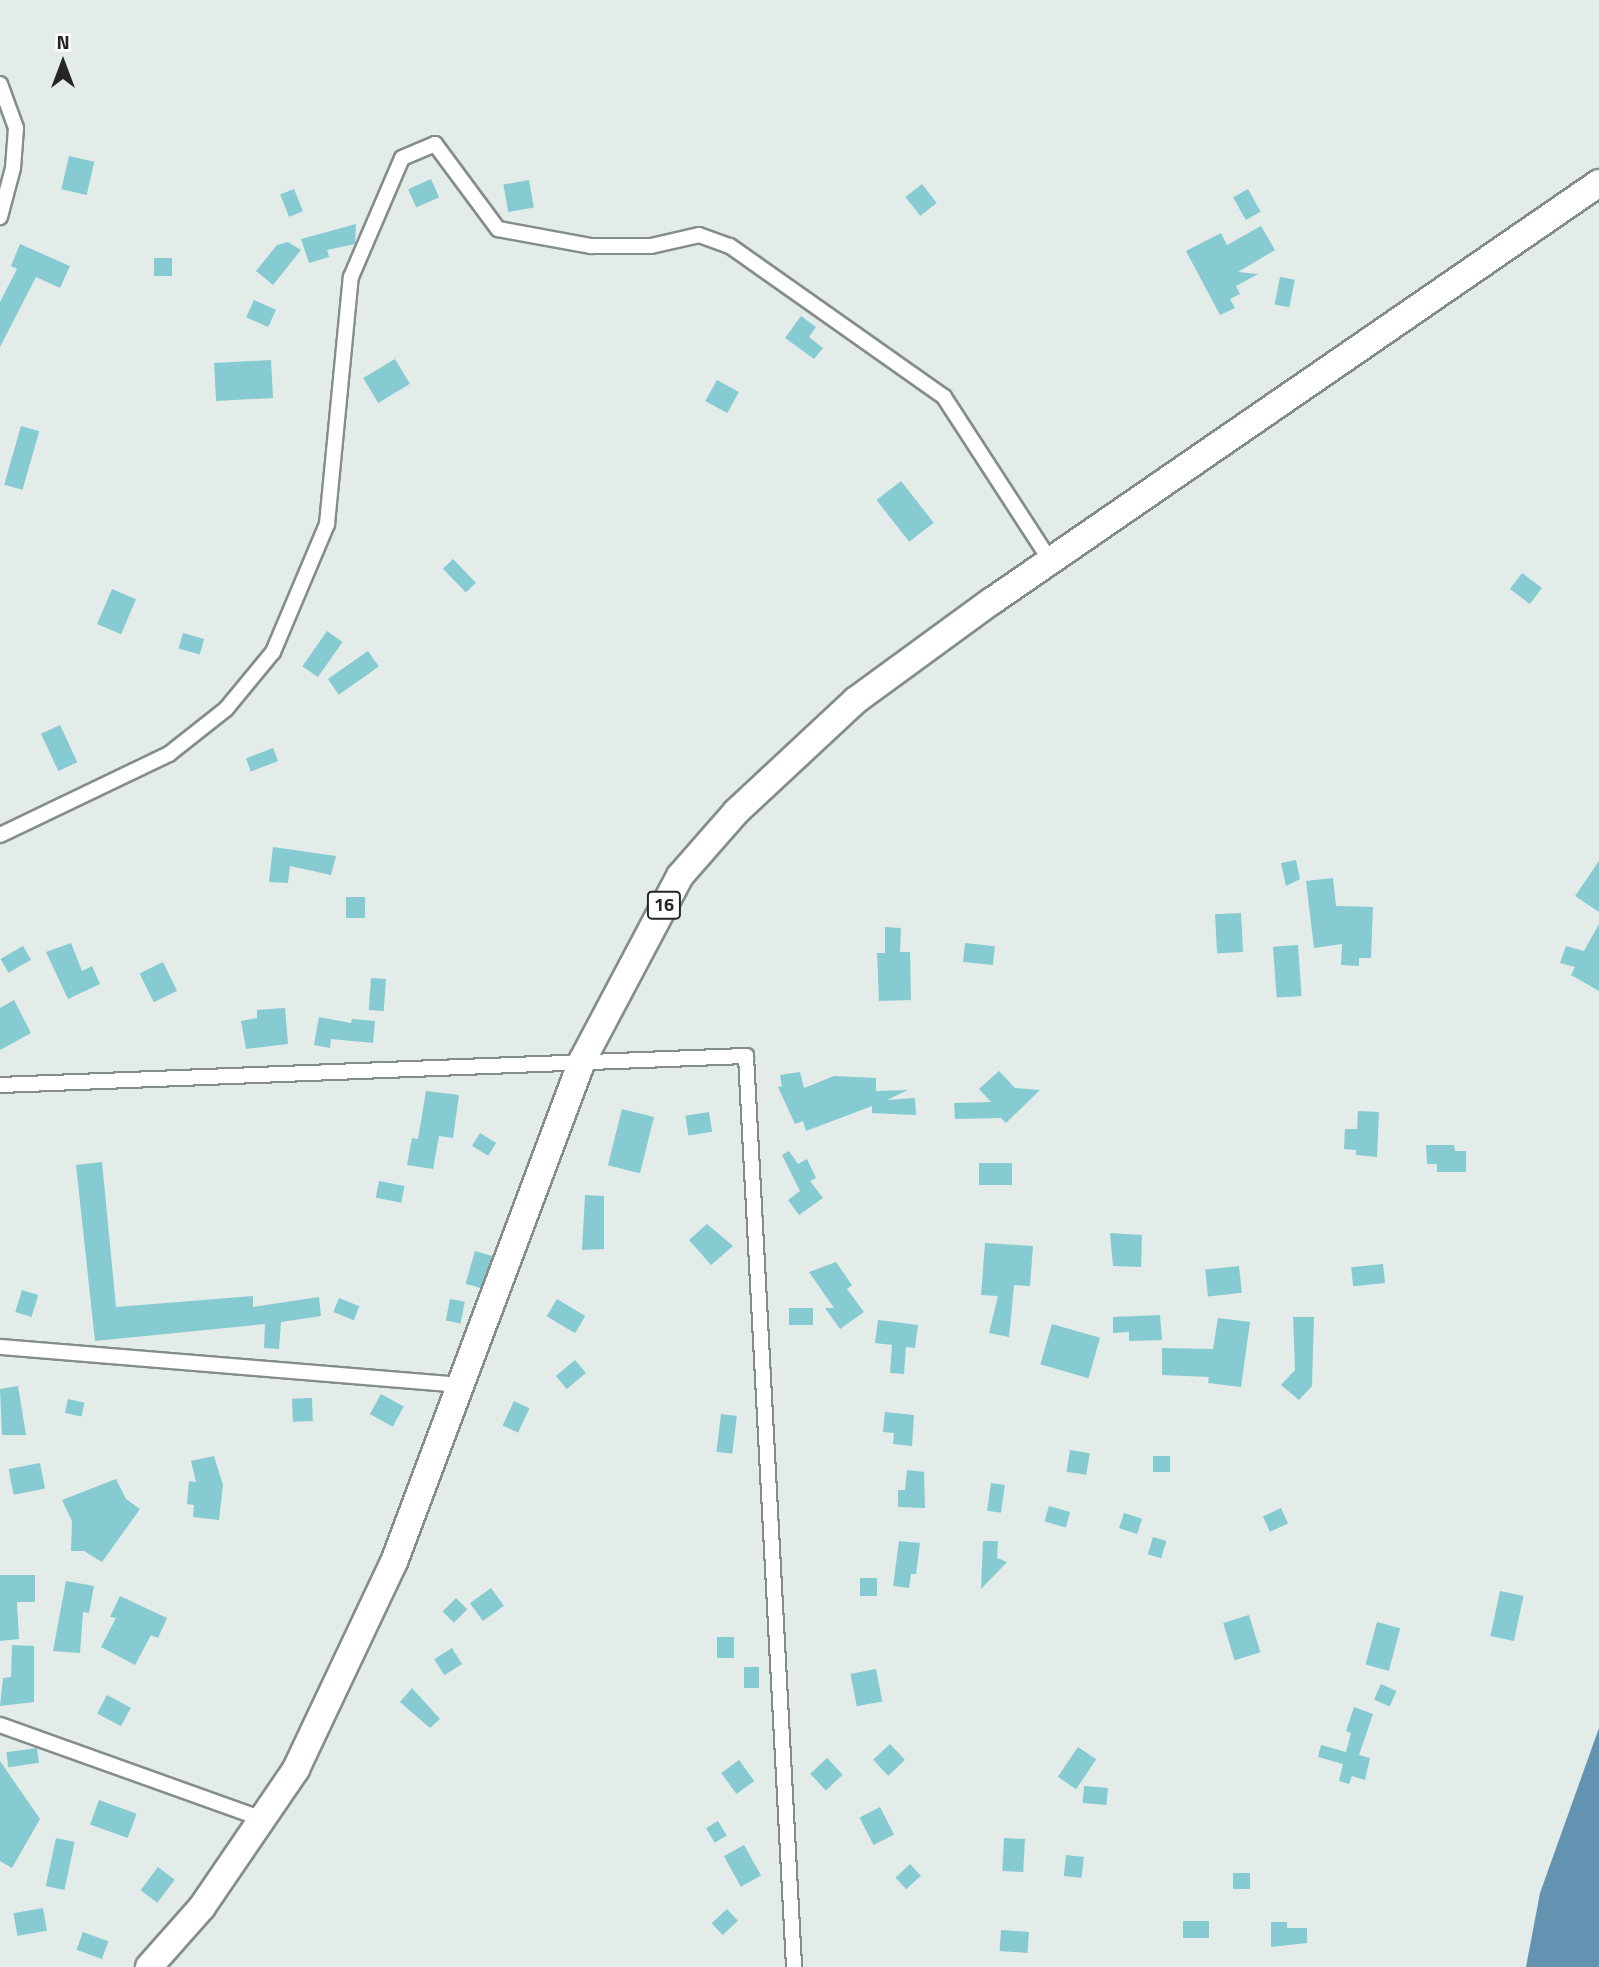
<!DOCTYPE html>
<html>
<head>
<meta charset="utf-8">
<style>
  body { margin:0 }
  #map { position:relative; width:1599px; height:1967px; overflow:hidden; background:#e3ece9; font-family:"Titillium Web",sans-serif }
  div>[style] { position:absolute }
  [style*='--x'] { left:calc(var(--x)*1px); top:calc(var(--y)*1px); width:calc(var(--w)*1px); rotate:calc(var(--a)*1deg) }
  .water>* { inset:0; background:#6294b1 }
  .building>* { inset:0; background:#86cad2; transform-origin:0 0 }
  .roads { filter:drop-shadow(2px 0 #858d8a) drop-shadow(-2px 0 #858d8a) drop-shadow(0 2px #858d8a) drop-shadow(0 -2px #858d8a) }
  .street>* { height:14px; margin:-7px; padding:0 7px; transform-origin:7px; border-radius:7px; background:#fff }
  .highway>* { height:26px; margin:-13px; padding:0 13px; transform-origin:13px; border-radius:13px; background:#fff }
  span { translate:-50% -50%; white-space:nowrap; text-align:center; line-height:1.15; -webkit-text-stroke:6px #fff; paint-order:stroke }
  .shield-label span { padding:2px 5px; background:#fff; border:2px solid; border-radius:5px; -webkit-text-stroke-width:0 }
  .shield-label { font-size:18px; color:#232625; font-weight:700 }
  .north { position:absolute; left:28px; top:28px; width:70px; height:70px; -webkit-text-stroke:5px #fff; paint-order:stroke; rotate:0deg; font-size:19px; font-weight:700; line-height:28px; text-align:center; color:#232625 }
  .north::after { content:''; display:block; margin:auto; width:24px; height:32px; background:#232625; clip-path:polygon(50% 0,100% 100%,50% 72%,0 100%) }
</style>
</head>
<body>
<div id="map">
  <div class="water">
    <div style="clip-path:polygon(1599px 1728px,1599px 1967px,1526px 1967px,1540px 1893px)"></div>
  </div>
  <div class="building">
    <div style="left:69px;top:156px;width:26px;height:34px;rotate:13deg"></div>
    <div style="left:431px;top:179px;width:20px;height:25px;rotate:66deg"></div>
    <div style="left:529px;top:180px;width:28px;height:26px;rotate:80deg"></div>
    <div style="left:922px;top:184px;width:24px;height:21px;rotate:52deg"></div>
    <div style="left:294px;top:189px;width:24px;height:15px;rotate:68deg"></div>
    <div style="left:1248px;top:189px;width:26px;height:17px;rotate:61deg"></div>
    <div style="clip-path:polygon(356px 224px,355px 244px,327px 250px,329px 257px,309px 263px,301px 239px)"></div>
    <div style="clip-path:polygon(1261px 226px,1275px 250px,1238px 272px,1258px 274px,1236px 286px,1240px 294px,1230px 299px,1235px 308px,1220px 315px,1186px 251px,1221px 233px,1227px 245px)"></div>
    <div style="clip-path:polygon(288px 242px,301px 250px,273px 285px,256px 271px,277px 245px)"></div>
    <div style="clip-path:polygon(20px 244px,70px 266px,60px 288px,36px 277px,0 347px,0 302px,17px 269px,11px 266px)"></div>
    <div style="left:154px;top:258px;width:18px;height:18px"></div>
    <div style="left:1280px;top:277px;width:15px;height:28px;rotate:11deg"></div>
    <div style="left:254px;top:300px;width:24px;height:19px;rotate:24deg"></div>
    <div style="clip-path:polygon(801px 316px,816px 327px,809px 337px,823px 348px,814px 359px,785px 338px)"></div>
    <div style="left:395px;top:359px;width:29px;height:37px;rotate:59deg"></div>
    <div style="left:271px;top:360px;width:38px;height:57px;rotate:87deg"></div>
    <div style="left:717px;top:380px;width:25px;height:24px;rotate:29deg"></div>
    <div style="left:21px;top:426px;width:19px;height:61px;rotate:16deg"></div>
    <div style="left:901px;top:481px;width:53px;height:31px;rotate:52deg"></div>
    <div style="left:453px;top:559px;width:33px;height:14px;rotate:46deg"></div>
    <div style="left:1522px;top:573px;width:25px;height:20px;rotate:37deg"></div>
    <div style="left:112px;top:589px;width:26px;height:38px;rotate:23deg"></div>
    <div style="left:327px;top:631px;width:19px;height:43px;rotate:35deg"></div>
    <div style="left:183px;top:633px;width:22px;height:16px;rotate:16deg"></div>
    <div style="left:368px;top:651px;width:19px;height:49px;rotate:55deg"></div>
    <div style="left:60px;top:725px;width:41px;height:21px;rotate:65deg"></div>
    <div style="left:273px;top:748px;width:14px;height:29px;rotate:69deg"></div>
    <div style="clip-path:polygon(273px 847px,336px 856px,331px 875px,290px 866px,288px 883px,269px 882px)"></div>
    <div style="clip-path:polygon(1296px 860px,1300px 879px,1286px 886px,1281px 863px)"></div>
    <div style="clip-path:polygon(1599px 861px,1599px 912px,1575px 896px)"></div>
    <div style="clip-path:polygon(1333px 878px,1336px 906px,1373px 907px,1371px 958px,1359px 958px,1359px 966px,1341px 965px,1342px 944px,1314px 948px,1306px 881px)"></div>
    <div style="left:365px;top:897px;width:21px;height:19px;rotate:90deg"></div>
    <div style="left:1241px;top:913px;width:39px;height:26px;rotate:87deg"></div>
    <div style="clip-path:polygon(1599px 924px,1599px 991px,1571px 975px,1575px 967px,1560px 963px,1566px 946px,1584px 951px)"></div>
    <div style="clip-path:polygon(885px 927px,901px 928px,900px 952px,910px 952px,911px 1000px,879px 1001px,877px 953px,885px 953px)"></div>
    <div style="clip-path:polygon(71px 943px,82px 971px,92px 966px,100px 984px,68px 999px,46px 952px)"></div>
    <div style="left:965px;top:943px;width:30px;height:19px;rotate:6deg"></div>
    <div style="left:1298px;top:945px;width:51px;height:25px;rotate:86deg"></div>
    <div style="left:23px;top:946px;width:16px;height:26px;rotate:60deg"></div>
    <div style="left:163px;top:962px;width:32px;height:26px;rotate:64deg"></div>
    <div style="left:371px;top:978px;width:15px;height:32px;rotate:4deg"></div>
    <div style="clip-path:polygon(14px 1000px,31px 1033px,0 1050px,0 1008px)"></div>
    <div style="clip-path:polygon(285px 1008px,288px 1044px,246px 1049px,241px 1021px,257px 1018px,257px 1010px)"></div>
    <div style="clip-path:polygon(319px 1017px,351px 1023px,352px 1019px,375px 1021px,373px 1043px,331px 1039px,330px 1048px,314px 1045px)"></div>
    <div style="clip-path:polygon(999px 1071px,1015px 1088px,1040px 1090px,1006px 1123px,1001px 1118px,955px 1119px,954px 1103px,991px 1102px,979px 1089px)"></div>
    <div style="clip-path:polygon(800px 1072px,804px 1088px,834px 1076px,876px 1078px,876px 1091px,908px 1090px,887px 1100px,915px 1098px,916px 1115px,872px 1113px,872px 1106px,806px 1131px,803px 1121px,795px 1124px,778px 1087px,782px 1086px,780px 1075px)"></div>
    <div style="clip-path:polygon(426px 1091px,459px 1095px,453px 1138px,439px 1136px,433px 1169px,407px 1165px,412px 1138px,418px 1139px)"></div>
    <div style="left:622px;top:1109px;width:33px;height:58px;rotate:14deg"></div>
    <div style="clip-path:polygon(1358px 1111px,1379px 1112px,1377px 1157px,1356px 1155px,1356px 1150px,1344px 1149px,1345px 1129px,1357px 1129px)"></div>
    <div style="left:709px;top:1112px;width:20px;height:24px;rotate:81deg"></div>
    <div style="left:480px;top:1133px;width:19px;height:15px;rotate:32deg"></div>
    <div style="clip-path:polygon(1426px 1145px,1454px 1145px,1455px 1151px,1466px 1151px,1466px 1172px,1437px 1172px,1437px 1164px,1427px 1164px)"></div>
    <div style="clip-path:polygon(789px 1151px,798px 1164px,807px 1159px,816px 1178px,810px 1181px,823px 1198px,799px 1215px,788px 1200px,800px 1191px,782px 1155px)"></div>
    <div style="clip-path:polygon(102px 1162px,116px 1307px,253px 1296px,253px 1307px,319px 1297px,321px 1316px,281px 1322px,279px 1349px,264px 1348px,265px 1324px,95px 1341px,76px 1165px)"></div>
    <div style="left:979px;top:1163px;width:33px;height:22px"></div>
    <div style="left:379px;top:1181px;width:26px;height:17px;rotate:11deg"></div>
    <div style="clip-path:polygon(585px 1195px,604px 1196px,604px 1249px,582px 1250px)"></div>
    <div style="clip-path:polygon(707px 1224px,733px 1246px,711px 1265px,689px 1240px)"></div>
    <div style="clip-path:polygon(1110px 1233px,1142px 1235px,1141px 1267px,1113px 1266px)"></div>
    <div style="clip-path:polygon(985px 1243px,1033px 1246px,1030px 1286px,1014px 1285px,1009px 1337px,989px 1333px,998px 1296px,981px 1295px)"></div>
    <div style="left:475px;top:1251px;width:18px;height:34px;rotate:16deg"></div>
    <div style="clip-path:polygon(836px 1262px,852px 1285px,847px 1289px,864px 1312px,840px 1329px,825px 1308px,834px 1308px,809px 1272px)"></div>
    <div style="left:1383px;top:1264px;width:19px;height:32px;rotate:84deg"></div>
    <div style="left:1239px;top:1266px;width:27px;height:34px;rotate:84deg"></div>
    <div style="left:22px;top:1290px;width:17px;height:23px;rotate:17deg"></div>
    <div style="left:339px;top:1298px;width:22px;height:15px;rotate:22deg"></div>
    <div style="left:450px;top:1299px;width:15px;height:22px;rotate:11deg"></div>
    <div style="left:557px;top:1299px;width:33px;height:20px;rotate:31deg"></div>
    <div style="left:789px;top:1308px;width:24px;height:17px"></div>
    <div style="clip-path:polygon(1160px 1315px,1162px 1340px,1129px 1341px,1129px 1332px,1113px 1333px,1113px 1317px)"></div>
    <div style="clip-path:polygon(1293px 1317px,1314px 1317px,1312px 1386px,1299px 1400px,1281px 1385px,1295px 1370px)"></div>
    <div style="clip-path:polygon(1218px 1318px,1250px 1322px,1241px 1387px,1208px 1383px,1209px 1377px,1162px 1375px,1162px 1348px,1213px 1349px)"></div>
    <div style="clip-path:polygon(878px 1320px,918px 1325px,915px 1348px,906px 1347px,904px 1374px,890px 1373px,892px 1345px,875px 1343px)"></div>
    <div style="left:1052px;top:1324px;width:50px;height:42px;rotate:16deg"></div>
    <div style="left:575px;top:1360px;width:17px;height:25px;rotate:50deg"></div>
    <div style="clip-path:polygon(18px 1386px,26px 1435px,2px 1435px,0 1389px)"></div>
    <div style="left:381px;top:1394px;width:26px;height:23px;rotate:29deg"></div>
    <div style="left:312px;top:1398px;width:23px;height:20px;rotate:88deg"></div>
    <div style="left:68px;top:1399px;width:17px;height:14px;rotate:13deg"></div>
    <div style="left:514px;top:1401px;width:17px;height:27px;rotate:25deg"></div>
    <div style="clip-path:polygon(885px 1412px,914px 1415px,912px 1446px,893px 1444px,894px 1433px,883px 1432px)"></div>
    <div style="left:721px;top:1414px;width:16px;height:38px;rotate:7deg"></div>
    <div style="left:1070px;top:1450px;width:20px;height:22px;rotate:9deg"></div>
    <div style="clip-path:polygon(214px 1456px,223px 1485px,219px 1520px,193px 1517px,194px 1505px,187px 1504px,189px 1481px,196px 1482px,191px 1461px)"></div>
    <div style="left:1153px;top:1456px;width:17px;height:16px"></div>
    <div style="left:40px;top:1463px;width:26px;height:32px;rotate:79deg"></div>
    <div style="clip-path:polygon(907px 1470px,924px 1472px,925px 1508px,898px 1507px,898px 1490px,905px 1490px)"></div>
    <div style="clip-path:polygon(116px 1479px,126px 1499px,140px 1509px,102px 1562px,84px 1551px,71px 1551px,72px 1521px,62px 1500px)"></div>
    <div style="left:991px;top:1483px;width:14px;height:28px;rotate:8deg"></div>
    <div style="left:1049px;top:1506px;width:22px;height:16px;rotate:16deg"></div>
    <div style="left:1281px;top:1508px;width:17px;height:20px;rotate:65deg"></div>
    <div style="left:1124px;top:1513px;width:19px;height:16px;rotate:18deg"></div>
    <div style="left:1153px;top:1537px;width:14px;height:18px;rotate:17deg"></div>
    <div style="clip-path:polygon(899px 1541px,920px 1543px,916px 1574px,911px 1574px,909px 1588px,893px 1586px)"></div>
    <div style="clip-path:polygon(983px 1541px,998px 1541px,997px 1558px,1007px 1562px,981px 1589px)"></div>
    <div style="clip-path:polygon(0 1575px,35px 1575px,35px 1602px,17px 1602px,19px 1639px,0 1641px)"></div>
    <div style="left:860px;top:1578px;width:17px;height:18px"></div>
    <div style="clip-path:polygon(66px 1581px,94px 1586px,89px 1613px,83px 1612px,80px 1653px,53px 1651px)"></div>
    <div style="left:491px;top:1588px;width:22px;height:26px;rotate:54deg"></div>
    <div style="left:1500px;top:1591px;width:24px;height:46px;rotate:12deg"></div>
    <div style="clip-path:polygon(120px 1596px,167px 1618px,158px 1638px,151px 1635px,135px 1665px,101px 1647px,116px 1618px,110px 1617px)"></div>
    <div style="left:456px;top:1598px;width:16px;height:19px;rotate:45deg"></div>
    <div style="left:1249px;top:1615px;width:39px;height:27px;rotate:73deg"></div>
    <div style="left:1377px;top:1622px;width:24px;height:44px;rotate:15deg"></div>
    <div style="left:717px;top:1637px;width:17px;height:21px"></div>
    <div style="clip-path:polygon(12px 1645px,34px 1646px,34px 1702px,0 1706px,3px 1678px,11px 1677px)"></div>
    <div style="left:452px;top:1648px;width:19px;height:21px;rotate:58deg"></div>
    <div style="left:744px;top:1667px;width:15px;height:21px"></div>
    <div style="left:876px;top:1669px;width:33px;height:26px;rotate:79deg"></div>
    <div style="left:1381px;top:1684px;width:17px;height:17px;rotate:24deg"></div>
    <div style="clip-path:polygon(412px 1688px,440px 1719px,430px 1728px,400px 1702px)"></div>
    <div style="left:107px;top:1695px;width:27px;height:21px;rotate:28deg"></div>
    <div style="clip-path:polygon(1354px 1707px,1373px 1714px,1359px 1755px,1370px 1758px,1365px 1780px,1352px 1776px,1349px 1784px,1339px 1781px,1343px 1764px,1318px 1757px,1321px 1745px,1346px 1752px,1351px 1733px,1346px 1731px)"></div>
    <div style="left:890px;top:1744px;width:22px;height:23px;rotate:47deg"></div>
    <div style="left:1078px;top:1747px;width:22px;height:36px;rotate:34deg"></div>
    <div style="left:37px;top:1748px;width:15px;height:31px;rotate:82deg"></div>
    <div style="left:827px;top:1758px;width:23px;height:23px;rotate:47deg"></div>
    <div style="left:739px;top:1760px;width:26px;height:22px;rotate:54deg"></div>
    <div style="clip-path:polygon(0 1761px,40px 1819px,12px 1868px,0 1861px)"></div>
    <div style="left:1084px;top:1786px;width:24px;height:17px;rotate:5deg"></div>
    <div style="left:99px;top:1800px;width:40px;height:26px;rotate:20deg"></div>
    <div style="left:880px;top:1807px;width:31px;height:23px;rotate:63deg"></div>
    <div style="left:718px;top:1821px;width:17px;height:14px;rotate:59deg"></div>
    <div style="left:56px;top:1838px;width:19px;height:49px;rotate:12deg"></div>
    <div style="left:1004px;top:1838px;width:21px;height:33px;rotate:3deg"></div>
    <div style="left:744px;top:1845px;width:35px;height:23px;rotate:61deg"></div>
    <div style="left:1066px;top:1855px;width:18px;height:21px;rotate:6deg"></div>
    <div style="left:910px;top:1864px;width:16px;height:20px;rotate:47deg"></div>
    <div style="left:158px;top:1867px;width:21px;height:29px;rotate:37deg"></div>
    <div style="left:1233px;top:1873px;width:17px;height:16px"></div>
    <div style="left:43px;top:1908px;width:23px;height:30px;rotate:80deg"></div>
    <div style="left:727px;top:1909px;width:16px;height:21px;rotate:47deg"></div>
    <div style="left:1183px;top:1921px;width:26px;height:17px"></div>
    <div style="clip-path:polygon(1271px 1922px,1287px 1922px,1287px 1928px,1307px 1928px,1307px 1943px,1271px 1947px)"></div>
    <div style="left:1001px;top:1930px;width:28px;height:21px;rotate:4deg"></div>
    <div style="left:83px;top:1932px;width:27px;height:19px;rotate:20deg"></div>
  </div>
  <div class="roads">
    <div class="street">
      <div style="--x:0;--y:84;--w:47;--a:70"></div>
      <div style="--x:16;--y:128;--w:40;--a:94.3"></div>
      <div style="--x:13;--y:168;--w:51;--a:104.9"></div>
      <div style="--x:0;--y:835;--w:187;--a:-25.6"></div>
      <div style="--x:169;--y:754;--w:73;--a:-38.3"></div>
      <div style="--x:226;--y:709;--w:74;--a:-50.5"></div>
      <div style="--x:273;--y:652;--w:139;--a:-67.1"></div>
      <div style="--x:327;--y:524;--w:248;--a:-84.5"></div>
      <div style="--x:351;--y:277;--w:129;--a:-66.8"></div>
      <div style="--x:402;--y:158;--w:36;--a:-23"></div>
      <div style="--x:435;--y:144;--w:106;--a:53.5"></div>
      <div style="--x:498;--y:229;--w:95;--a:10.4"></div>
      <div style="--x:591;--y:246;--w:60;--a:0"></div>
      <div style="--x:651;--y:246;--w:49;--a:-12.9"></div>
      <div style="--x:699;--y:235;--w:33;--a:20"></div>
      <div style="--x:730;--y:246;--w:262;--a:35.2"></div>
      <div style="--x:944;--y:397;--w:194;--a:57"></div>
      <div style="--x:0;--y:1085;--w:747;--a:-2.23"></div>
      <div style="--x:746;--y:1056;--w:912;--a:86.98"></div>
      <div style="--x:0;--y:1347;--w:462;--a:4.7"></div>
      <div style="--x:0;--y:1725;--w:279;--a:19.7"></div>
    </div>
    <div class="highway">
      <div style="--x:149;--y:1967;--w:80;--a:-48.5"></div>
      <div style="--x:202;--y:1907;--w:167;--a:-55.7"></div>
      <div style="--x:296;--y:1769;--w:229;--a:-64.7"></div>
      <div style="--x:394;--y:1562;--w:535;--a:-69.43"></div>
      <div style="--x:582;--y:1061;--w:209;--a:-62.1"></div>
      <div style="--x:680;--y:876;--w:85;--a:-48.8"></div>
      <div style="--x:736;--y:812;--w:164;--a:-43"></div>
      <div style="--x:856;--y:700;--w:168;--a:-36.1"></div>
      <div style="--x:992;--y:601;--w:737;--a:-34.55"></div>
    </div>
  </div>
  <div class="shield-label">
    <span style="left:664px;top:905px">16</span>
  </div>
  <div class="north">N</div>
</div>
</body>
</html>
